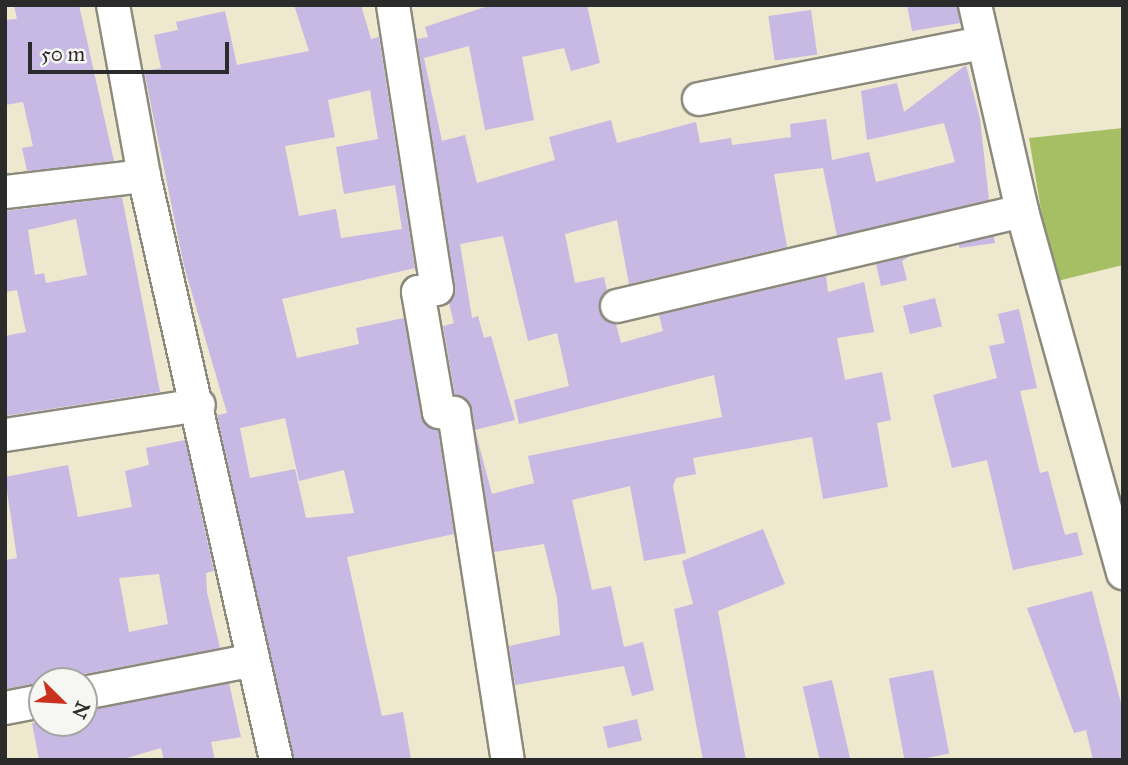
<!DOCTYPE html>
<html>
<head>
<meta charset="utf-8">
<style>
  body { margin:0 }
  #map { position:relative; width:1128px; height:765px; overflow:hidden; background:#ede8ce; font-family:"IM FELL Great Primer",serif }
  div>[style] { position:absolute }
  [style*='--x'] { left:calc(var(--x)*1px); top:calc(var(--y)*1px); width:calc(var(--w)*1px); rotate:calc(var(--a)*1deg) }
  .green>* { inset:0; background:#a7bf64 }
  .building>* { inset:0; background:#c7b9e4; transform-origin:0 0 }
  .roads { filter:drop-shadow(2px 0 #8c8a7c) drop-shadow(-2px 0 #8c8a7c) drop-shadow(0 2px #8c8a7c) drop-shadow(0 -2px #8c8a7c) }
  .minor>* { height:32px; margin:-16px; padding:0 16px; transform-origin:16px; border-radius:16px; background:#fff }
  span { translate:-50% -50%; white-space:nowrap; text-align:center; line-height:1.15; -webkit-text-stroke:5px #f6f6f2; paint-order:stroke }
  .frame { position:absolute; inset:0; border:7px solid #2b2b2b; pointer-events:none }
  .north { position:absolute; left:28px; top:667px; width:70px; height:70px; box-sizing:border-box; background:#f6f6f2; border:2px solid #a5a5a2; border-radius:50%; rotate:114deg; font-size:19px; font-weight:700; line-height:28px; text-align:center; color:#2b2b2b }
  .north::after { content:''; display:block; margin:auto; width:24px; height:32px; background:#c8321e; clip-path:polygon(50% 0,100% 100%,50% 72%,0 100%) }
  .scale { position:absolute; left:28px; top:42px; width:201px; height:32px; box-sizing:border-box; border:4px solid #2b2b2b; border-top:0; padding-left:9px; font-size:21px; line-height:24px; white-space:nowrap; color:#2b2b2b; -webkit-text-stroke:5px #f6f6f2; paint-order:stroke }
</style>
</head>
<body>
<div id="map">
  <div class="green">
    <div style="clip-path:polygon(1123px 128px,1123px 265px,1053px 282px,1029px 138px)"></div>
  </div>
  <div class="building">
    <div style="clip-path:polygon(14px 5px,79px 5px,114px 161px,27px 171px,22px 148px,33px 146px,23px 102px,5px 105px,5px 20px,17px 19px)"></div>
    <div style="clip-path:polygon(evenodd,294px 5px,361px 5px,371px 39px,379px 37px,415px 268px,282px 299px,297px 358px,359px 344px,356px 328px,404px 318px,421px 415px,438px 430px,454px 534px,347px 557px,382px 716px,403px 712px,411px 760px,294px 760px,217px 415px,227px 413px,184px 266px,144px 71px,161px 68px,154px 35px,178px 30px,176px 22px,225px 11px,237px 65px,309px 51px,294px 5px,370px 90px,378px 139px,336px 147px,344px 194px,395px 185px,402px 229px,341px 238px,336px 209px,299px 216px,285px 146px,335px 137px,328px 100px,370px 90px,294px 5px,285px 418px,299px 481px,344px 470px,354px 513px,306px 518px,295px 469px,250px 478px,240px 428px,285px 418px)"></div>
    <div style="clip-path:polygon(evenodd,491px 5px,587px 5px,600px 63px,571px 71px,564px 48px,522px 57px,534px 120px,485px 130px,469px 46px,424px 58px,442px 141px,465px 135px,477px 183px,555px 160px,549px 137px,611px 120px,617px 143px,696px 122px,700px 143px,731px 138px,732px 145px,791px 137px,790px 124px,826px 119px,832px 160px,869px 152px,876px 182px,955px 162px,944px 123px,867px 140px,861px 91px,897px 83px,904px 112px,966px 65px,980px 119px,989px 200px,837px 236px,823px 168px,774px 174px,787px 247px,629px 284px,617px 220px,565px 234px,575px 283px,604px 277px,607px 291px,599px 311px,616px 324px,621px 343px,663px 331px,659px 315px,826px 276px,828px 292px,864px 282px,874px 332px,837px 338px,845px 380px,882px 372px,891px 420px,877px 423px,888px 487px,823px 499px,812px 437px,693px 458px,696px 474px,676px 478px,673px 486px,686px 553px,644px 561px,630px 486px,572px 500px,592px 590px,611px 586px,624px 647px,643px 642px,654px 690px,632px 696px,624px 666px,515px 685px,509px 646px,560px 635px,557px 598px,544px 544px,494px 552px,472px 410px,455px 395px,443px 326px,454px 323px,449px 303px,455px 286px,417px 39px,428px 37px,425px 27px,491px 5px,503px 236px,528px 341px,557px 333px,569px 386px,514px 400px,519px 424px,714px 375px,722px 417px,528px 456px,534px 483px,492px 494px,475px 430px,515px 420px,491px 336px,484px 338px,478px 316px,472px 318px,460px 244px,503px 236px)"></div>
    <div style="clip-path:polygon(907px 5px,957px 5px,960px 23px,912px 31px)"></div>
    <div style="left:811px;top:10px;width:45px;height:43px;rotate:82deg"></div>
    <div style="clip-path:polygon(evenodd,122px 197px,160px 392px,5px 416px,5px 336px,26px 332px,17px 290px,5px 292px,5px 211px,122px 197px,76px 219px,87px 275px,46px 283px,44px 273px,35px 275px,28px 230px,76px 219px)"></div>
    <div style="left:994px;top:236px;width:7px;height:36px;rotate:82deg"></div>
    <div style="clip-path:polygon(910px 256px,902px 261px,907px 280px,881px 286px,876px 264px)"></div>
    <div style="left:935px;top:298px;width:29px;height:33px;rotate:76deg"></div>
    <div style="clip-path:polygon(1019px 309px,1037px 388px,1020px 391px,1040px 473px,1048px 471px,1065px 535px,1077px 532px,1083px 555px,1013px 570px,987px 460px,952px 468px,933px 395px,997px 378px,989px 346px,1005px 343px,998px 314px)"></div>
    <div style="clip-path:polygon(evenodd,185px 440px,214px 571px,206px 573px,207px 592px,220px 648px,5px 689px,5px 560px,17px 558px,5px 477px,68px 465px,78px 517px,132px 507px,125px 471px,149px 465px,146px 448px,185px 440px,159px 574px,168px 624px,129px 632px,119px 578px,159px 574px)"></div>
    <div style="clip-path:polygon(763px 529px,785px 584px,718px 611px,746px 760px,703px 760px,674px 609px,693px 604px,682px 561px)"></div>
    <div style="clip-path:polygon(1092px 591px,1123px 711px,1123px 760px,1093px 760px,1086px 730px,1074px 733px,1027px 608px)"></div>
    <div style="left:933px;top:670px;width:85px;height:45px;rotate:79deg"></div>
    <div style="left:832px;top:680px;width:82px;height:30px;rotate:77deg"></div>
    <div style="clip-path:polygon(229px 683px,241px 737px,211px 742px,215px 760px,164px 760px,161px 748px,120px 760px,39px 760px,32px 723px,84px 723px,84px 711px)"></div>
    <div style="left:637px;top:719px;width:22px;height:35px;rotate:77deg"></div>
  </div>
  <div class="roads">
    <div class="minor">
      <div style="--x:113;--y:5;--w:174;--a:79.7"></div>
      <div style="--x:144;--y:176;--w:599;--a:77.26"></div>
      <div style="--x:393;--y:5;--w:287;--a:81.2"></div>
      <div style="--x:437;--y:289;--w:19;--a:171"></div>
      <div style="--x:418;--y:292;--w:122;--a:80.1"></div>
      <div style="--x:439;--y:412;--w:15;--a:4"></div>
      <div style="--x:454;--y:413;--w:351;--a:81.2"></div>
      <div style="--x:975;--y:5;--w:211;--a:77.1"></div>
      <div style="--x:1022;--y:211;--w:376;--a:74.4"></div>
      <div style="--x:699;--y:99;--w:289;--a:-11.2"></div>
      <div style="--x:5;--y:192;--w:140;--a:-6.6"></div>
      <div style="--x:617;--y:306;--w:416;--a:-13.2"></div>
      <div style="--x:5;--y:435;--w:196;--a:-8.8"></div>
      <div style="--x:84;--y:693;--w:172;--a:-11"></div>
      <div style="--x:5;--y:708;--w:38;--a:-11"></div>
    </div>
  </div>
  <div class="frame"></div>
  <div class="north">N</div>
  <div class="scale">50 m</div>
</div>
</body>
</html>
